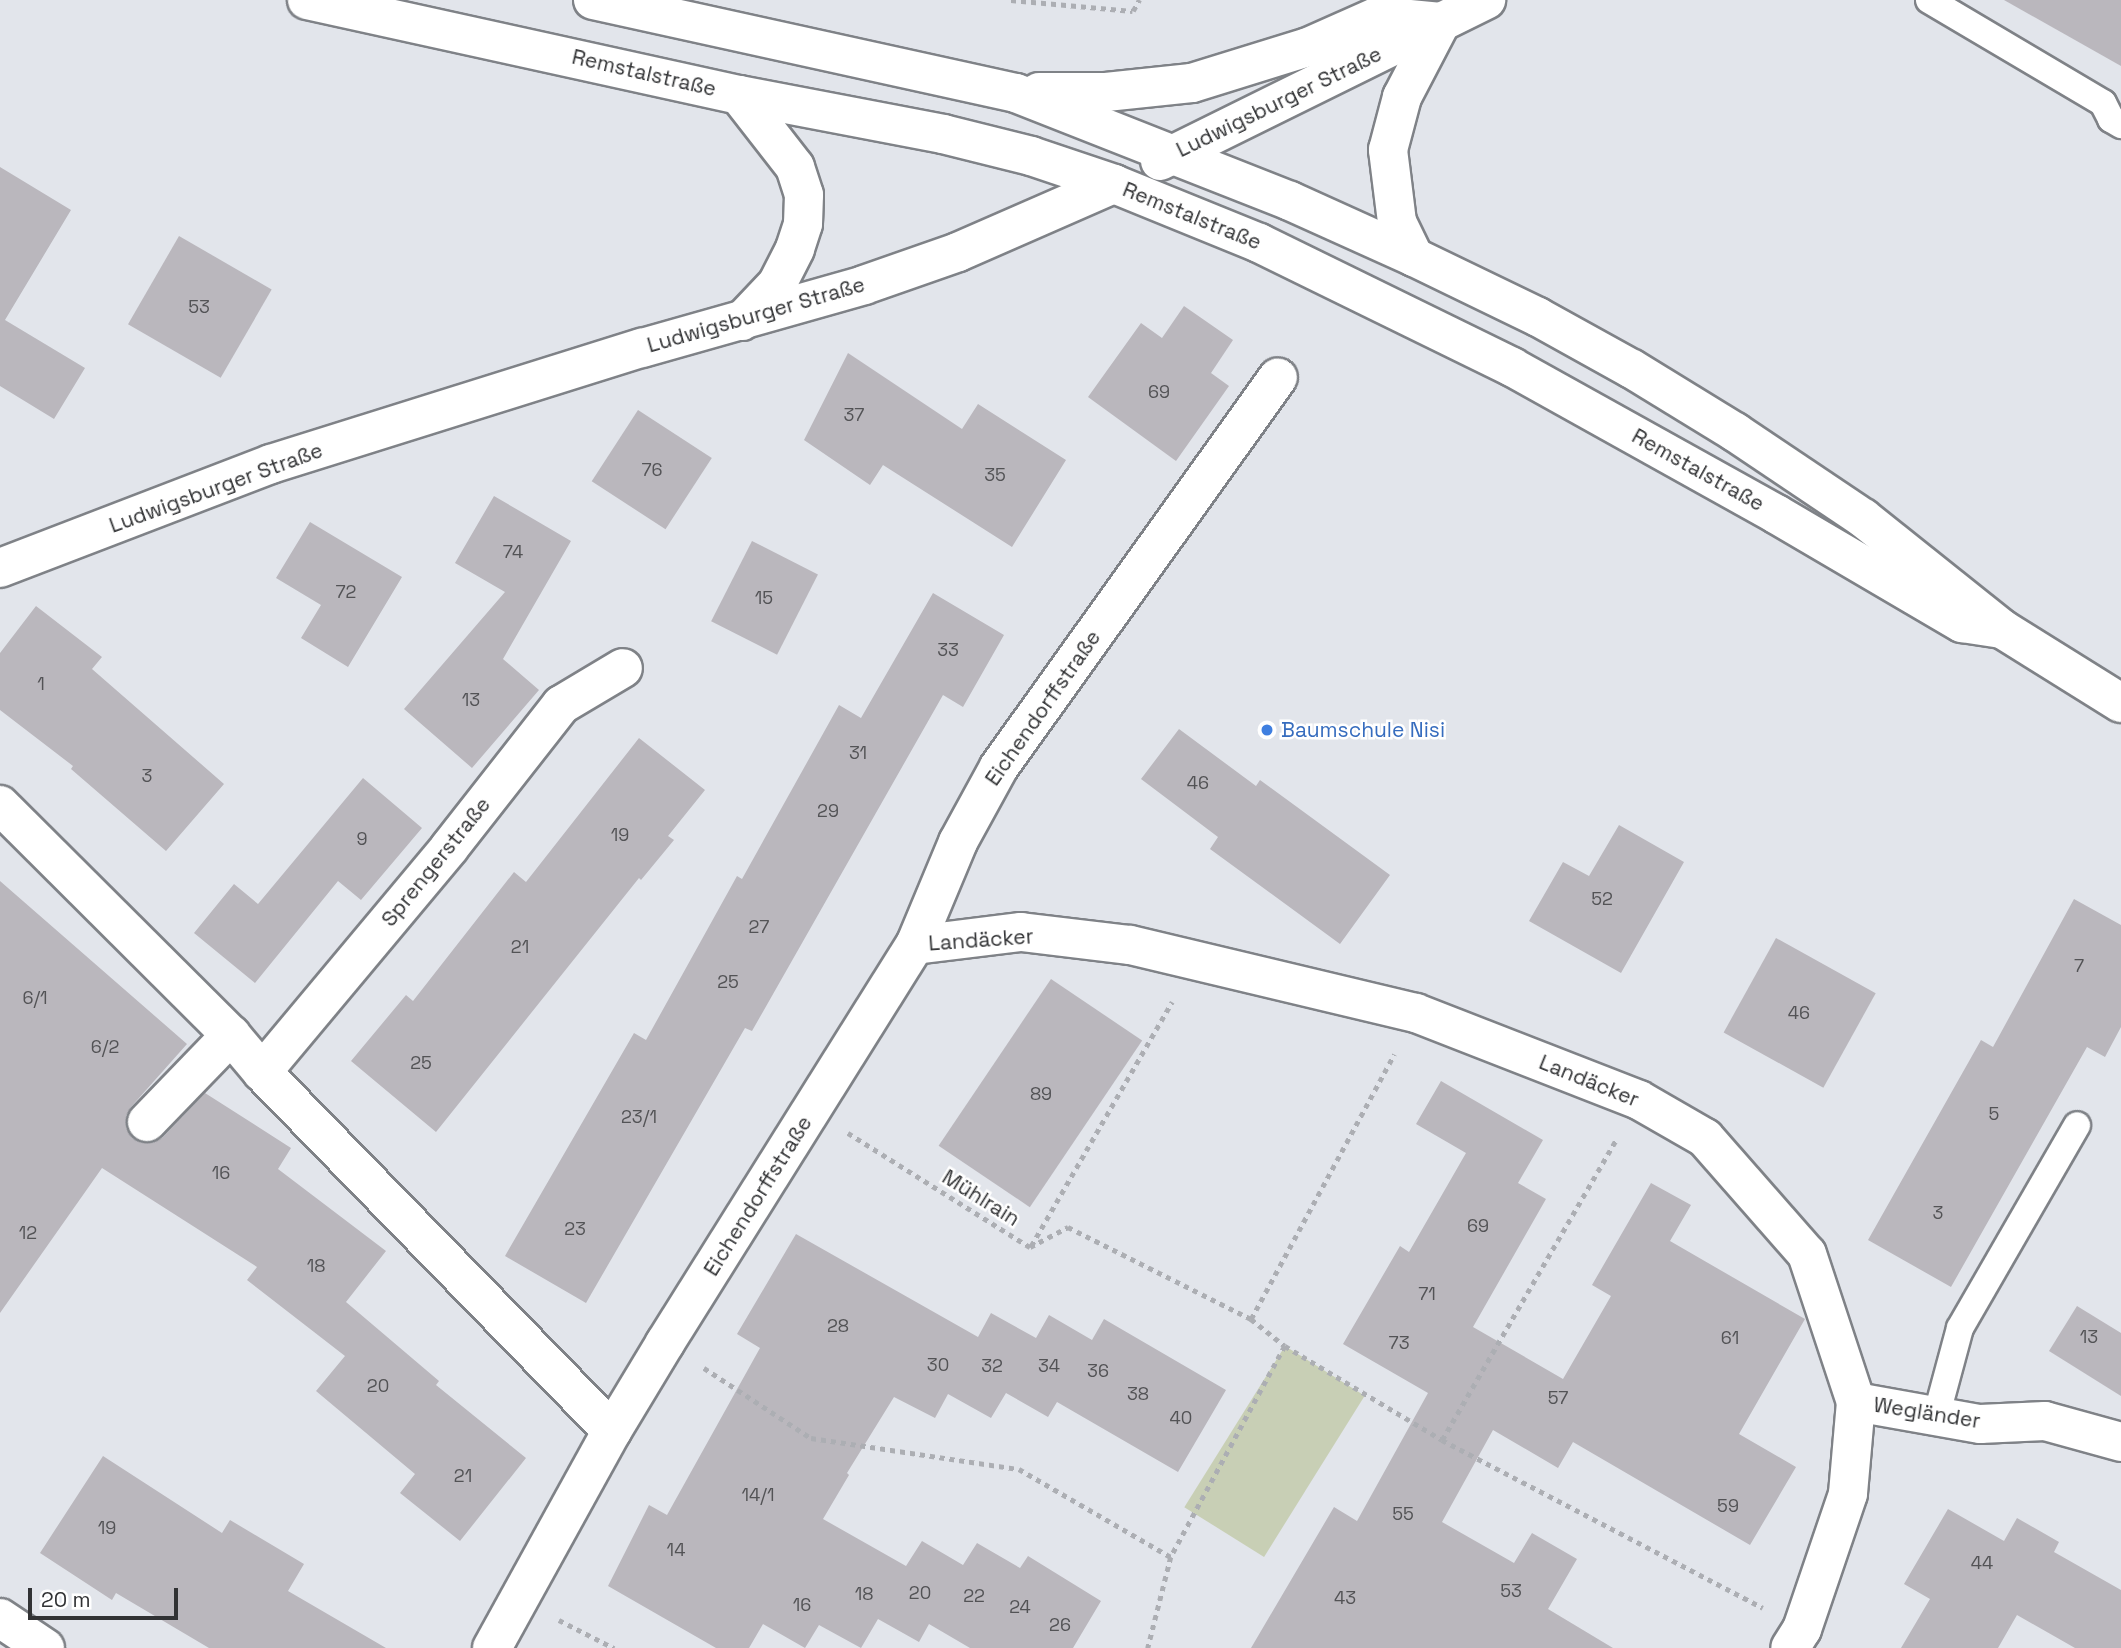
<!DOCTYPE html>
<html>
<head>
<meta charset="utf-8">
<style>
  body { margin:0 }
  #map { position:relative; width:2121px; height:1648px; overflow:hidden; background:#e2e5eb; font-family:"Space Grotesk",sans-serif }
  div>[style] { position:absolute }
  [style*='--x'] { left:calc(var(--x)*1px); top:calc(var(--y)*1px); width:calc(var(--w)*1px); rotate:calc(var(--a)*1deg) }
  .green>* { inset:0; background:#c8cfb5; transform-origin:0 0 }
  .building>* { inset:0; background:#bab7bd; transform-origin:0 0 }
  .path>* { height:4.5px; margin-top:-2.25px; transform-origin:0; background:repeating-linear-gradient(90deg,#acaeb3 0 5px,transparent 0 10px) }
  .roads { filter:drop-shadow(2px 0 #7f8287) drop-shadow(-2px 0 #7f8287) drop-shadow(0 2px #7f8287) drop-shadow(0 -2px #7f8287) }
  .lane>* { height:26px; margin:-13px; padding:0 13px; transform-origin:13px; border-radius:13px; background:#fff }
  .street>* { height:38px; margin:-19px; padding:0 19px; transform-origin:19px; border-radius:19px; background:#fff }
  .secondary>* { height:38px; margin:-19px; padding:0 19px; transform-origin:19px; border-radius:19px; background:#fff }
  .dots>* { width:19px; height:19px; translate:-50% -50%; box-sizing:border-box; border:4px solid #fff; border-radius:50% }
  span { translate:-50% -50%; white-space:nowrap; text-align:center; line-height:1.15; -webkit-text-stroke:5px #fff; paint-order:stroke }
  .number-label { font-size:18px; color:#535356 }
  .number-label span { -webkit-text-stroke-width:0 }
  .street-label { font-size:21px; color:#313234 }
  .shop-label { font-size:21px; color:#366cbe }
  .left { translate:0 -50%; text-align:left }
  .scale { position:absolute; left:28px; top:1588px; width:150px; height:32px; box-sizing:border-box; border:4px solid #313234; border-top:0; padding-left:9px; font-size:21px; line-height:24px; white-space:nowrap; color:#313234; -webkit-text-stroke:5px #fff; paint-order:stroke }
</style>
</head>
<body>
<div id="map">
  <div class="green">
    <div style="left:1285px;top:1346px;width:94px;height:190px;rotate:32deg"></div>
  </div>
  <div class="building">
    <div style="clip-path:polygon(2004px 0,2121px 0,2121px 66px)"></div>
    <div style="clip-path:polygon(0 167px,71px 210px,5px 320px,85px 368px,54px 419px,0 386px)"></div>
    <div style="left:179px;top:236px;width:107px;height:102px;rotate:30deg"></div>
    <div style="clip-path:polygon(1184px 306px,1233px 340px,1211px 373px,1229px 386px,1176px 461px,1088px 397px,1141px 323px,1162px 338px)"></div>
    <div style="clip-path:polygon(848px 353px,962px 429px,978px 404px,1066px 460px,1012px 547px,883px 465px,870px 485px,804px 440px)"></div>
    <div style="left:638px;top:410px;width:88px;height:85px;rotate:33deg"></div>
    <div style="clip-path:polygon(494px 496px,571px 541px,503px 659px,539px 690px,472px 768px,404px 709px,505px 592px,455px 563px)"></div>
    <div style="clip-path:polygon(310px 522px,402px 577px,348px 667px,301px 638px,321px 605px,276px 578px)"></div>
    <div style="left:752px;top:541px;width:74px;height:90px;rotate:27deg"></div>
    <div style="clip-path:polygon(933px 593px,1004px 635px,963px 707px,943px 695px,752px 1031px,745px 1028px,586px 1303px,505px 1256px,634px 1033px,646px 1040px,737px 876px,742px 879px,839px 705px,861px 718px)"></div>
    <div style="clip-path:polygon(36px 606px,102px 657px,92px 669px,224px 784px,166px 851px,71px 769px,73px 766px,0 710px,0 653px)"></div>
    <div style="clip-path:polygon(1179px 729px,1256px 786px,1260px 780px,1390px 875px,1340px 944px,1210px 849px,1218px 837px,1141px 779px)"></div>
    <div style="clip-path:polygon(639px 738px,705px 790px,668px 836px,674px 840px,641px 880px,639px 878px,436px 1132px,351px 1061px,406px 995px,413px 1001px,514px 872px,526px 882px)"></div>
    <div style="clip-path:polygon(363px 778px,422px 828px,361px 900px,338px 881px,255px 983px,194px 933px,234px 884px,258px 904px)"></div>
    <div style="clip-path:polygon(1619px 825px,1684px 862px,1621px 973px,1529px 921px,1563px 862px,1589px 876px)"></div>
    <div style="clip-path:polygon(0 881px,187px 1044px,131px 1107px,126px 1116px,126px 1127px,132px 1138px,142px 1143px,152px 1143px,162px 1138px,205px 1093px,291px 1148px,278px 1169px,386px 1251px,346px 1302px,439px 1381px,436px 1385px,526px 1458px,460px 1541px,400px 1493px,415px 1474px,316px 1391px,345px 1356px,247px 1280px,257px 1267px,102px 1168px,0 1313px)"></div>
    <div style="clip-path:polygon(2074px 899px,2121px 925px,2121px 1027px,2105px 1057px,2087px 1047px,1951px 1287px,1868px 1240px,1981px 1040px,1993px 1047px)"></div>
    <div style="left:1776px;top:938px;width:114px;height:108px;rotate:29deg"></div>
    <div style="left:1051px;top:979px;width:110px;height:201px;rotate:34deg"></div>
    <div style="clip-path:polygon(1441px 1081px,1543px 1140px,1518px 1183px,1546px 1199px,1473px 1327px,1563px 1379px,1611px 1296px,1592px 1285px,1651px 1183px,1691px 1205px,1670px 1241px,1805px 1319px,1739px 1434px,1796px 1467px,1750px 1545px,1573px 1442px,1558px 1468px,1493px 1430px,1442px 1522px,1514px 1563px,1532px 1533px,1577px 1559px,1548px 1609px,1613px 1648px,1251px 1648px,1334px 1507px,1357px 1521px,1428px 1393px,1343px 1344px,1400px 1246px,1409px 1252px,1466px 1153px,1416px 1124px)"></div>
    <div style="clip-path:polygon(796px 1234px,978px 1337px,991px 1313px,1036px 1338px,1049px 1315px,1092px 1340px,1104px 1319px,1226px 1390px,1178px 1472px,1057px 1402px,1048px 1417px,1006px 1393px,991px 1418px,948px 1394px,935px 1418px,894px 1397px,847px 1473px,849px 1475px,823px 1519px,906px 1566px,922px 1541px,963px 1565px,977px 1543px,1020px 1568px,1028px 1556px,1101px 1601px,1073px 1648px,970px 1648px,929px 1624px,919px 1642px,878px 1619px,861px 1648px,819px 1625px,805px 1648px,763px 1624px,749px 1648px,716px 1648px,608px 1586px,649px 1505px,667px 1515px,760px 1348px,737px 1334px)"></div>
    <div style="clip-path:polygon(2077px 1306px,2121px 1333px,2121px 1396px,2049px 1351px)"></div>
    <div style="clip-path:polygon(103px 1456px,222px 1533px,230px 1520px,304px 1564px,288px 1591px,386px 1648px,209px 1648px,116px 1593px,112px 1600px,40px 1553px)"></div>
    <div style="clip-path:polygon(1948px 1509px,2004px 1541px,2017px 1518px,2059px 1542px,2054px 1552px,2121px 1590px,2121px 1648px,2075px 1648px,2017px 1615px,1998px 1648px,1901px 1648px,1930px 1599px,1904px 1584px)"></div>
  </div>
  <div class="path">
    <div style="--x:1011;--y:0;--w:122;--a:5.2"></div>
    <div style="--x:1133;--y:11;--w:13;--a:-61"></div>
    <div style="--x:848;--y:1133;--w:215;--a:32.1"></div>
    <div style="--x:1030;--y:1247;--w:43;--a:-27.8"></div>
    <div style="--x:1068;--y:1227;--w:205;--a:26.7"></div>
    <div style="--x:1251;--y:1319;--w:43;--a:38.5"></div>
    <div style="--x:1285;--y:1346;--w:240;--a:118.4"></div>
    <div style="--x:1171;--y:1557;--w:94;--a:104.2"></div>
    <div style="--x:1031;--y:1246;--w:282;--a:-60"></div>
    <div style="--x:1251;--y:1319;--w:301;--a:-61.6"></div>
    <div style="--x:1285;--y:1346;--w:183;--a:30.9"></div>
    <div style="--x:1442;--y:1440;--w:362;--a:27.6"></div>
    <div style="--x:704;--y:1368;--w:128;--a:33.2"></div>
    <div style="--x:811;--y:1438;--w:210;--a:8.5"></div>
    <div style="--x:1019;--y:1469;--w:176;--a:30.1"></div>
    <div style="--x:1442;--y:1440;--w:349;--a:-59.9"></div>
    <div style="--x:559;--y:1620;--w:62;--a:27"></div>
  </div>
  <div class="roads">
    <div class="lane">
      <div style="--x:1929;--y:0;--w:202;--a:30.6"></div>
      <div style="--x:2103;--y:103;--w:18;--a:63"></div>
      <div style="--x:2111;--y:119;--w:12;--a:31"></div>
      <div style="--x:1936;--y:1417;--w:92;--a:-74.9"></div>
      <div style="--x:1960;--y:1328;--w:234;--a:-60"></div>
    </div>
    <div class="street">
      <div style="--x:739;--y:95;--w:91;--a:52.1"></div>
      <div style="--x:795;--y:167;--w:29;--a:72"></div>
      <div style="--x:804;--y:195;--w:29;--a:92"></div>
      <div style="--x:803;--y:224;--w:26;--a:108"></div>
      <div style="--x:795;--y:249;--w:39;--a:117"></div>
      <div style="--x:777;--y:284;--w:51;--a:133.4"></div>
      <div style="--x:0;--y:568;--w:290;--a:-21"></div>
      <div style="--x:271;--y:464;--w:389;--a:-17.4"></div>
      <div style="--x:642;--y:348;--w:231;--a:-15.8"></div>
      <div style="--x:864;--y:285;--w:100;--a:-19.3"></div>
      <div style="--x:958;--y:252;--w:170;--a:-23.6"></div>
      <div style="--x:0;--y:805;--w:326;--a:44.9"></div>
      <div style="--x:231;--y:1035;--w:48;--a:50"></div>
      <div style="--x:262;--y:1072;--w:501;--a:45.73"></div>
      <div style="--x:915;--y:945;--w:107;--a:-7"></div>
      <div style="--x:1021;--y:932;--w:110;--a:6.8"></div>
      <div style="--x:1130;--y:945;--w:294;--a:13.4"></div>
      <div style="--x:1416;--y:1013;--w:239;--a:21.3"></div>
      <div style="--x:1639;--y:1100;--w:76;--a:29.9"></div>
      <div style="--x:1705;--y:1138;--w:154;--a:48.7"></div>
      <div style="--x:1807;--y:1254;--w:156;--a:71.7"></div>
      <div style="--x:1856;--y:1402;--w:92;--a:95"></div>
      <div style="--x:1848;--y:1494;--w:143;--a:108.8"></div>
      <div style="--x:1802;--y:1629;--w:22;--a:122"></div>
      <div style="--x:262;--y:1072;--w:292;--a:-50.1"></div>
      <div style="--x:449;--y:848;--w:182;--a:-51.9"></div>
      <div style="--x:561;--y:705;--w:72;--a:-30.8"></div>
      <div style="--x:147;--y:1122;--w:121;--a:-46"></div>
      <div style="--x:1856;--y:1402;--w:126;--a:10.1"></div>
      <div style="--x:1980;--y:1424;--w:65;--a:-2.6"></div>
      <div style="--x:2045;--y:1421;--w:79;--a:15.4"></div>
      <div style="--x:0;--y:1618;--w:54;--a:33.7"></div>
      <div style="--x:492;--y:1648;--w:248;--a:-61.1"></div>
      <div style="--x:612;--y:1431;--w:103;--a:-58.9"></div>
      <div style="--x:665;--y:1343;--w:470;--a:-57.9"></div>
      <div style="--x:915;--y:945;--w:112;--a:-67.3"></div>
      <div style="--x:958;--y:842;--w:85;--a:-61.3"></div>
      <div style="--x:999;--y:767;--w:479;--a:-54.4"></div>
    </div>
    <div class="secondary">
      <div style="--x:307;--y:0;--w:442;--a:12.4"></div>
      <div style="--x:739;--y:95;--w:208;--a:10.8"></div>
      <div style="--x:943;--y:134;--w:91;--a:14"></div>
      <div style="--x:1031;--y:156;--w:88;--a:18.6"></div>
      <div style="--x:1114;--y:184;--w:157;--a:22.1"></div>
      <div style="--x:1259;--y:243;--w:282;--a:26.1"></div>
      <div style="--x:1512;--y:367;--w:302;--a:29.1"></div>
      <div style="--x:1776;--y:514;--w:216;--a:30.4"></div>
      <div style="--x:1962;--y:623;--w:40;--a:8.5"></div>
      <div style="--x:593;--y:0;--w:433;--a:12.4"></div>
      <div style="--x:1016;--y:93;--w:295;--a:21.5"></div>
      <div style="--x:1290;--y:201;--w:136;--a:24.3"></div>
      <div style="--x:1414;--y:257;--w:138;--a:25.8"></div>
      <div style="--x:1538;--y:317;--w:107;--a:29"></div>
      <div style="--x:1632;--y:369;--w:121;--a:31.5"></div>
      <div style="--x:1735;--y:432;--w:154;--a:33.9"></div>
      <div style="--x:1863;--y:518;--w:178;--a:38.6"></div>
      <div style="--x:2002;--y:629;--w:140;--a:31.9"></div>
      <div style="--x:1039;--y:92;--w:67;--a:0"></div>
      <div style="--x:1106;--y:92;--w:86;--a:-6"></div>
      <div style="--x:1192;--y:83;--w:121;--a:-17.2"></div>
      <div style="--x:1308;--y:47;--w:77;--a:-23.9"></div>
      <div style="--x:1378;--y:16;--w:63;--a:5.4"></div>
      <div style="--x:1160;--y:161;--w:364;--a:-26.3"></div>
      <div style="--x:1414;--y:257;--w:39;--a:-116"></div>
      <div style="--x:1397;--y:222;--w:73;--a:-97.1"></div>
      <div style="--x:1388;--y:150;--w:55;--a:-75.2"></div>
      <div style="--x:1402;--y:97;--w:85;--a:-62.5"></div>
    </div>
  </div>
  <div class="dots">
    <div style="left:1267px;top:730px;background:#3f7fe0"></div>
  </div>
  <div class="number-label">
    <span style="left:199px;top:307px">53</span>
    <span style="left:1159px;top:392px">69</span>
    <span style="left:854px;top:415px">37</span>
    <span style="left:652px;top:470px">76</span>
    <span style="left:995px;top:475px">35</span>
    <span style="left:513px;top:552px">74</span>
    <span style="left:346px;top:592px">72</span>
    <span style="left:764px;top:598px">15</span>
    <span style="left:948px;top:650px">33</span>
    <span style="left:41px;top:684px">1</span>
    <span style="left:471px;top:700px">13</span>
    <span style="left:858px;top:753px">31</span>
    <span style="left:147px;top:776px">3</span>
    <span style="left:1198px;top:783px">46</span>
    <span style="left:828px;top:811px">29</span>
    <span style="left:620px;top:835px">19</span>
    <span style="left:362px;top:839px">9</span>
    <span style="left:1602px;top:899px">52</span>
    <span style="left:759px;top:927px">27</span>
    <span style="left:520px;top:947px">21</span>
    <span style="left:2079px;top:966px">7</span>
    <span style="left:728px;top:982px">25</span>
    <span style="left:35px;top:998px">6/1</span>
    <span style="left:1799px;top:1013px">46</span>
    <span style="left:105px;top:1047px">6/2</span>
    <span style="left:421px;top:1063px">25</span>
    <span style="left:1041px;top:1094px">89</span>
    <span style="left:1994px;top:1114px">5</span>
    <span style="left:639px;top:1117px">23/1</span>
    <span style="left:221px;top:1173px">16</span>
    <span style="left:1938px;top:1213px">3</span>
    <span style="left:1478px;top:1226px">69</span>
    <span style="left:575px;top:1229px">23</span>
    <span style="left:28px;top:1233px">12</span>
    <span style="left:316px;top:1266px">18</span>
    <span style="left:1427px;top:1294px">71</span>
    <span style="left:838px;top:1326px">28</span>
    <span style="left:2089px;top:1337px">13</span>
    <span style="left:1730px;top:1338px">61</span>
    <span style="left:1399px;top:1343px">73</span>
    <span style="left:938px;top:1365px">30</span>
    <span style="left:992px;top:1366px">32</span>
    <span style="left:1049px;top:1366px">34</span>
    <span style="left:1098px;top:1371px">36</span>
    <span style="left:378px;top:1386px">20</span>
    <span style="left:1138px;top:1394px">38</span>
    <span style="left:1558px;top:1398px">57</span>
    <span style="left:1181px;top:1418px">40</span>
    <span style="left:463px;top:1476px">21</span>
    <span style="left:758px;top:1495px">14/1</span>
    <span style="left:1728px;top:1506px">59</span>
    <span style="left:1403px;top:1514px">55</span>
    <span style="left:107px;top:1528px">19</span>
    <span style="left:676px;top:1550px">14</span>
    <span style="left:1982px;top:1563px">44</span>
    <span style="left:1511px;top:1591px">53</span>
    <span style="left:920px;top:1593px">20</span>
    <span style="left:864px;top:1594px">18</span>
    <span style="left:974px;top:1596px">22</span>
    <span style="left:1345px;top:1598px">43</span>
    <span style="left:802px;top:1605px">16</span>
    <span style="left:1020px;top:1607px">24</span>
    <span style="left:1060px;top:1625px">26</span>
  </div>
  <div class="street-label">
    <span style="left:644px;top:73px;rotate:13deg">Remstalstraße</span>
    <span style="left:1279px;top:102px;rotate:-26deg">Ludwigsburger Straße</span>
    <span style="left:1192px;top:216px;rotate:22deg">Remstalstraße</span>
    <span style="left:756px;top:315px;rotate:-16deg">Ludwigsburger Straße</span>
    <span style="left:1698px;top:470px;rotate:29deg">Remstalstraße</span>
    <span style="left:216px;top:488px;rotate:-20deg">Ludwigsburger Straße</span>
    <span style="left:1043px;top:708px;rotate:-55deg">Eichendorffstraße</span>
    <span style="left:436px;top:862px;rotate:-51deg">Sprengerstraße</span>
    <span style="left:981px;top:940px;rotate:-4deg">Landäcker</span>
    <span style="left:1589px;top:1081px;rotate:22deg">Landäcker</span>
    <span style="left:758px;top:1196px;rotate:-58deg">Eichendorffstraße</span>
    <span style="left:981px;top:1198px;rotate:32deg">Mühlrain</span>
    <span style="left:1927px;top:1413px;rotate:9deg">Wegländer</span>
  </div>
  <div class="shop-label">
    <span class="left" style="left:1281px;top:730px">Baumschule Nisi</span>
  </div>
  <div class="scale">20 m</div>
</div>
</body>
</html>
